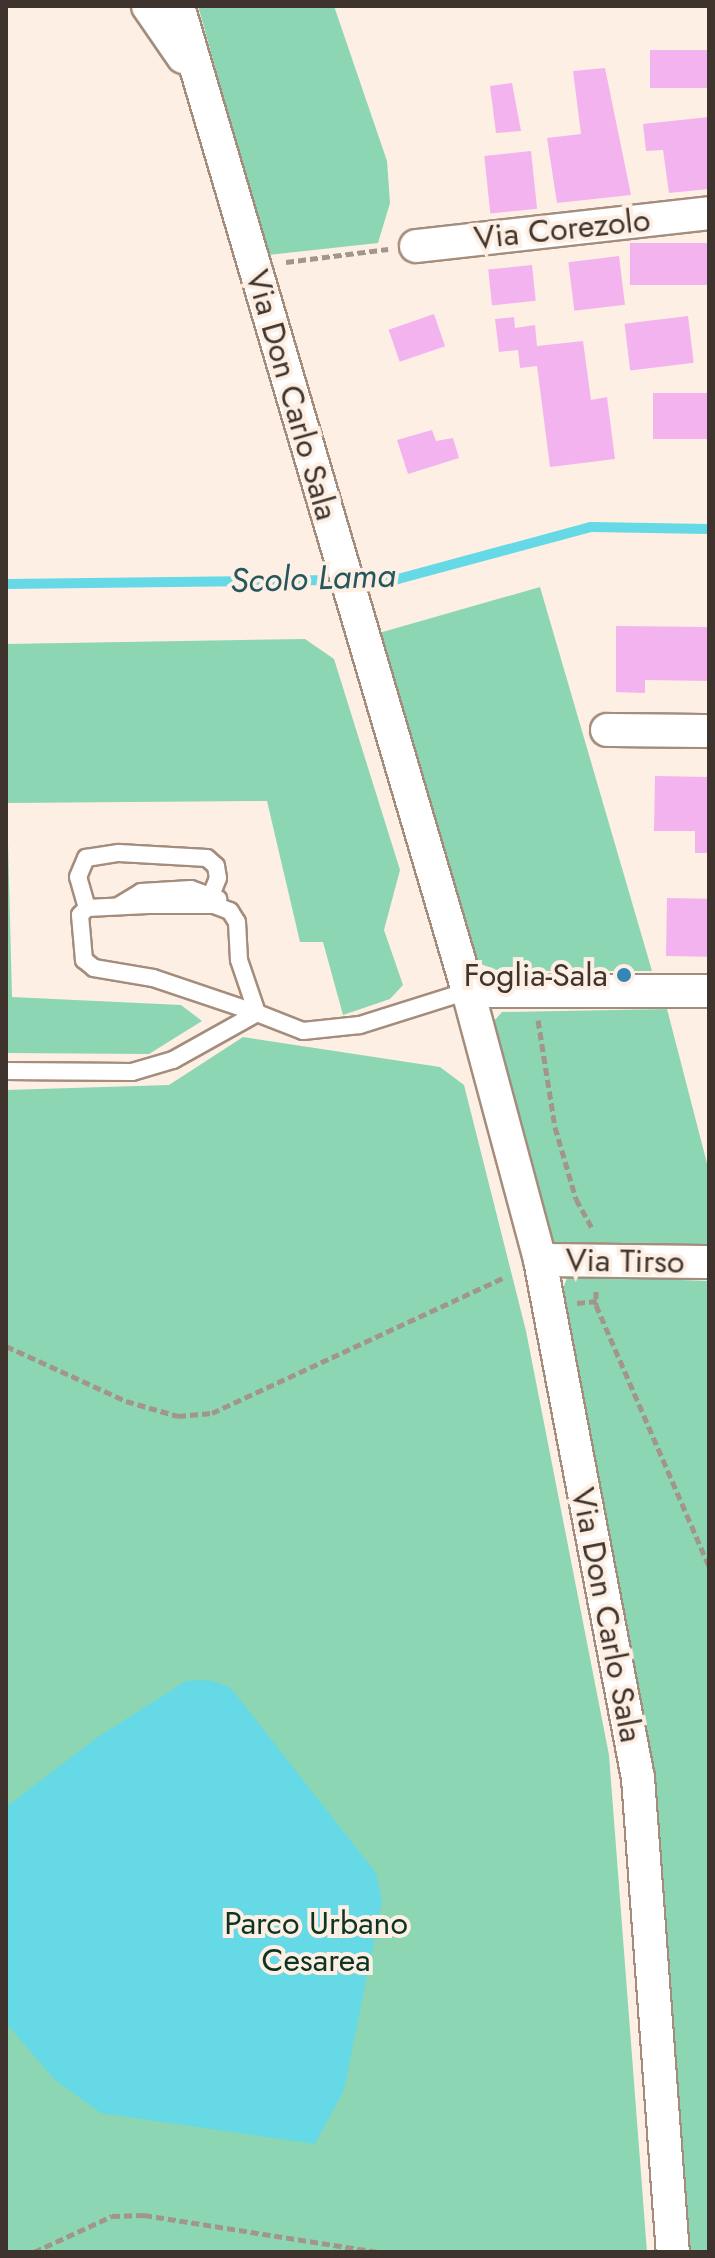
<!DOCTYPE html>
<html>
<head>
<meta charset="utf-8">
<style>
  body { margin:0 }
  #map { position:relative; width:715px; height:2258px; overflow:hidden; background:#feefe4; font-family:Jost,sans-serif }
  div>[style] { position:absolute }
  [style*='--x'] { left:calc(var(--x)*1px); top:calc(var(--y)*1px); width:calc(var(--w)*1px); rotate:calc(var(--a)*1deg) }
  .green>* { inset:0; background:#8cd6b3 }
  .water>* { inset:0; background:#65d9e5 }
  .stream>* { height:10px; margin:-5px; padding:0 5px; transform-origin:5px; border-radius:5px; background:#65d9e5 }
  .building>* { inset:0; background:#f2b3ef; transform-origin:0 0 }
  .path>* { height:5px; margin-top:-2.5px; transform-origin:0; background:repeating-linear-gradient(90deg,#a2958c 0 8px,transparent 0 12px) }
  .roads { filter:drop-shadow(2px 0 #a48d7c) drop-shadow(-2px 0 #a48d7c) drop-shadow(0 2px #a48d7c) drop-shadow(0 -2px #a48d7c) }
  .lane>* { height:16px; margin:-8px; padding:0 8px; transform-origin:8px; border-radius:8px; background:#fff }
  .street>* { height:32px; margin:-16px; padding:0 16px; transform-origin:16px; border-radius:16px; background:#fff }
  .dots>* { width:22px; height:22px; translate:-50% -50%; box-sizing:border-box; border:4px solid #feefe4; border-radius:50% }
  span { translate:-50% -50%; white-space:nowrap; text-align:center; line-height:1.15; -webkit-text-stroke:8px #feefe4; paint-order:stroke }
  .street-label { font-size:32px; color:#3e342d }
  .poi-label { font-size:32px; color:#3e342d }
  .right { translate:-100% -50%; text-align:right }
  .park-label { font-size:32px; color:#0b3423 }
  .water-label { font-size:34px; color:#25575d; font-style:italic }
  .frame { position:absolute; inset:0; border:8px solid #3e342d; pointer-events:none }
</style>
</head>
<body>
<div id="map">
  <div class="green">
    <div style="clip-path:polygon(198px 6px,334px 6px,387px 161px,390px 203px,378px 243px,268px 255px)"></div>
    <div style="clip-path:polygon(540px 587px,652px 971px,499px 971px,473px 961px,379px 633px)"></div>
    <div style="clip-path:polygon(305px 639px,334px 659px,400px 870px,384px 930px,403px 985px,390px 999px,343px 1015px,323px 942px,300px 942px,267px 801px,7px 803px,12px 997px,181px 1005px,202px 1021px,149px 1054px,6px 1053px,6px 644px)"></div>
    <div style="clip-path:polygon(667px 1009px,709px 1171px,709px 1248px,557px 1244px,549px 1238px,491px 1030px,494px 1021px,502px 1012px)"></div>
    <div style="clip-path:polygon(243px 1037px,440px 1067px,464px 1085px,526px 1331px,609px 1755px,647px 2252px,6px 2252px,6px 1090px,169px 1085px)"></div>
    <div style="clip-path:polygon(568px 1276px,709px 1281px,709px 2252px,683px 2252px,666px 1963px,615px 1566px,559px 1297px)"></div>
  </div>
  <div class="water">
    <div style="clip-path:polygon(208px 1680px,230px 1687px,376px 1873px,382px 1901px,344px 2090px,315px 2144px,101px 2113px,55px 2080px,6px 2023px,6px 1807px,98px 1737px,186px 1681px)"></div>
  </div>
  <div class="stream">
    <div style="--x:6;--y:584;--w:392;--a:-0.7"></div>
    <div style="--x:398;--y:579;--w:200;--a:-15.1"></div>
    <div style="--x:591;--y:527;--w:118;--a:1"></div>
  </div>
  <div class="building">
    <div style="left:709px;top:50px;width:38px;height:59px;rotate:90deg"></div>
    <div style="clip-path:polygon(605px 68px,631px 195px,557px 203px,547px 138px,581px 134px,573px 71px)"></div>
    <div style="clip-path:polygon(512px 83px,521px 131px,496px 133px,490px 86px)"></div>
    <div style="clip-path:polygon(709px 117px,709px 189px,669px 193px,663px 150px,646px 151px,643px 124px)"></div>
    <div style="left:531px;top:151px;width:58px;height:47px;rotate:84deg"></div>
    <div style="left:709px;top:243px;width:42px;height:79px;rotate:90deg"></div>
    <div style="left:619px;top:256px;width:49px;height:51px;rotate:83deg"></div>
    <div style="left:532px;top:265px;width:36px;height:44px;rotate:84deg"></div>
    <div style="left:434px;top:314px;width:34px;height:48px;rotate:71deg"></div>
    <div style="left:688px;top:316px;width:47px;height:64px;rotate:83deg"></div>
    <div style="clip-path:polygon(514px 317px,515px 328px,535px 325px,537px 346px,583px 341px,591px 400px,607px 397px,615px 459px,550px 467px,537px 366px,520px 368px,518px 350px,499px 352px,495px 319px)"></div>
    <div style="left:709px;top:393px;width:46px;height:56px;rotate:90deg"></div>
    <div style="clip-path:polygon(432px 430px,436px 441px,453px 438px,459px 458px,408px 474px,397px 440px)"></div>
    <div style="clip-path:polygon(616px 626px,709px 627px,709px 681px,645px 680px,645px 693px,616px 692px)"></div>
    <div style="clip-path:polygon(655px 776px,709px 777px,709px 853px,695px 853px,695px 831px,654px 831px)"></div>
    <div style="left:667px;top:898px;width:42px;height:58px;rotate:1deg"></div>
  </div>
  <div class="path">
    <div style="--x:286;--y:262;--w:103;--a:-7.3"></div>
    <div style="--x:538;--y:1020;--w:108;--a:81"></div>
    <div style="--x:555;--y:1127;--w:75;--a:73.7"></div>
    <div style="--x:576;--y:1199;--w:35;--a:61"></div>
    <div style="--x:596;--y:1291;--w:14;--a:90"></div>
    <div style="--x:596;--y:1305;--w:284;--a:66.6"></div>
    <div style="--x:577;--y:1303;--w:20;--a:-6"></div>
    <div style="--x:6;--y:1346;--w:132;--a:24.6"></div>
    <div style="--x:126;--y:1401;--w:54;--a:16.1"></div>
    <div style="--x:178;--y:1416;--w:34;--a:-5"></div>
    <div style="--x:212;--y:1413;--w:323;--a:-24.9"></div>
    <div style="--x:34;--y:2252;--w:86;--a:-24.8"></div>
    <div style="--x:112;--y:2216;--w:32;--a:-2"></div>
    <div style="--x:144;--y:2215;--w:237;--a:9"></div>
  </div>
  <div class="roads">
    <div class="lane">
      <div style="--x:148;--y:905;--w:66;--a:0"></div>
      <div style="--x:214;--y:905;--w:17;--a:21"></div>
      <div style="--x:230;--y:911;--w:13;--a:58"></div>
      <div style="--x:237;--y:922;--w:38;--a:87"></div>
      <div style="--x:239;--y:960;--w:56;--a:71.2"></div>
      <div style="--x:257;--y:1013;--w:110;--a:-161.4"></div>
      <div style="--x:153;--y:978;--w:60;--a:-170.4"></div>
      <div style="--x:94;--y:968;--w:13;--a:-141"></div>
      <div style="--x:84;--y:960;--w:45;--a:-95.1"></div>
      <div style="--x:80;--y:915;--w:10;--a:-45"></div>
      <div style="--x:87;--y:908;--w:61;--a:-2.8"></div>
      <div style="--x:118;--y:906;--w:27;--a:-31"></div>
      <div style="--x:141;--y:892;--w:50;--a:-3.4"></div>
      <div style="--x:191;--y:889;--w:29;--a:20"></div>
      <div style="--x:87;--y:908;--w:32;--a:-106"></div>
      <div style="--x:78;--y:877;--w:21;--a:-67"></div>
      <div style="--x:86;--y:858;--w:33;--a:-9"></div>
      <div style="--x:119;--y:853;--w:88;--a:3.3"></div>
      <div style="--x:207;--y:858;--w:12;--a:42"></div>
      <div style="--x:216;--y:866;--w:12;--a:81"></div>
      <div style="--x:218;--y:878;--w:18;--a:112"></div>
      <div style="--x:6;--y:1071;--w:126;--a:0.5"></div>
      <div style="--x:132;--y:1072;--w:43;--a:-16.3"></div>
      <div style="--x:173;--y:1060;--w:96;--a:-29.2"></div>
      <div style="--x:257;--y:1013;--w:49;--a:21.4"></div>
      <div style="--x:303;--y:1031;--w:57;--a:-6"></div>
      <div style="--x:360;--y:1025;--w:113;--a:-17.5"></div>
    </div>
    <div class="street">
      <div style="--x:148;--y:6;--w:62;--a:55.5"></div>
      <div style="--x:178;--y:6;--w:1027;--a:73.59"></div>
      <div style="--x:468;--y:991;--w:278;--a:75"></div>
      <div style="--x:540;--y:1260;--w:527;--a:79.29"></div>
      <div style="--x:638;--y:1778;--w:475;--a:85.8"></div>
      <div style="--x:416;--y:246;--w:295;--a:-6.4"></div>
      <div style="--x:607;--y:730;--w:102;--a:0.6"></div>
      <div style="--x:468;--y:991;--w:241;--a:0"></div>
      <div style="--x:540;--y:1260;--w:169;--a:0.7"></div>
    </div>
  </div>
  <div class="dots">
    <div style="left:624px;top:975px;background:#3388b8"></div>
  </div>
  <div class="street-label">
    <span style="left:562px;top:229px;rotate:-6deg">Via Corezolo</span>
    <span style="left:292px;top:395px;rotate:74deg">Via Don Carlo Sala</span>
    <span style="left:625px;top:1261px;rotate:1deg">Via Tirso</span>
    <span style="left:607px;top:1615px;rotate:79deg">Via Don Carlo Sala</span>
  </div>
  <div class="poi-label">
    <span class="right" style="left:608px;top:975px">Foglia-Sala</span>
  </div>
  <div class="park-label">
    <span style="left:316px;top:1942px">Parco Urbano<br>Cesarea</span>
  </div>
  <div class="water-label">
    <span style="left:313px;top:578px;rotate:-2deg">Scolo Lama</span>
  </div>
  <div class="frame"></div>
</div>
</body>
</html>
